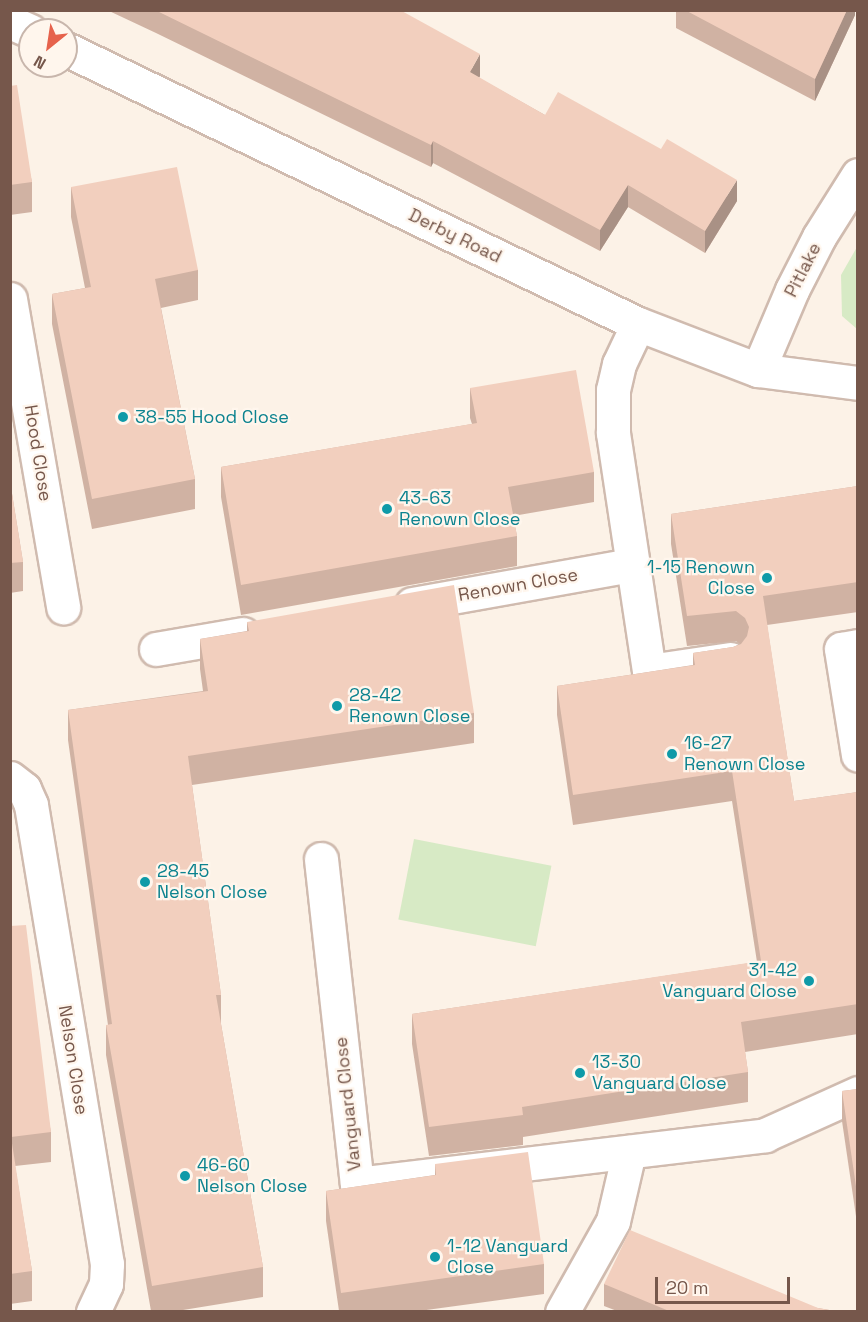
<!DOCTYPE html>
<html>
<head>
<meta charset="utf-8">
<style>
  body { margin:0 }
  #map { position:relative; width:868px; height:1322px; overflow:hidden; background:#fcf2e7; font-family:"Space Grotesk",sans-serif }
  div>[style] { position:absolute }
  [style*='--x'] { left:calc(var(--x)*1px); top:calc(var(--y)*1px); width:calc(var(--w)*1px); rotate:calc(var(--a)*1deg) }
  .green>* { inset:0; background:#d7eac5; transform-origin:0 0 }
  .roads { filter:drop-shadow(2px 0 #d0bbaf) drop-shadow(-2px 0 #d0bbaf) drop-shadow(0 2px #d0bbaf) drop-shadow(0 -2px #d0bbaf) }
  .street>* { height:33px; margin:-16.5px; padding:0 16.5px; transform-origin:16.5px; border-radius:16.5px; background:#fff }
  .secondary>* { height:33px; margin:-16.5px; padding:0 16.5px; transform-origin:16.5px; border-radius:16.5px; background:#fff }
  .wall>* { inset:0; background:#d0b2a3 }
  .shaded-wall>* { inset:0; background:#a99185 }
  .building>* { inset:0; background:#f2cfbe }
  .dots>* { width:16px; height:16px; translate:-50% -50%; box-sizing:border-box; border:3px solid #fff6ed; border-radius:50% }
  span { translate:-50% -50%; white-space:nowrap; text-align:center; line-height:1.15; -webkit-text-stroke:4.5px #fff6ed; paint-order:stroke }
  .street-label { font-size:18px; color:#76574b }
  .culture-label { font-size:18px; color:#0d838f }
  .left { translate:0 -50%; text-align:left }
  .right { translate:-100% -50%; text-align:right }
  .frame { position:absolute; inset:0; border:12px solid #76574b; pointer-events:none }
  .north { position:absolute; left:18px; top:18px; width:60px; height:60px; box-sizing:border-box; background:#fff6ed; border:2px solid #c8b6ac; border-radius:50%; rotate:210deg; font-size:16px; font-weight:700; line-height:24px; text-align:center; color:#76574b }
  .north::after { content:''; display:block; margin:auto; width:21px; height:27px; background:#e6624c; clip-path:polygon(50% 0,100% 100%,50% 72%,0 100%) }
  .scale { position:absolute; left:655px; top:1277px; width:135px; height:27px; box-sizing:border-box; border:3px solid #76574b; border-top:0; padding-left:8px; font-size:18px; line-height:21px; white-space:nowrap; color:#76574b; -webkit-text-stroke:4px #fff6ed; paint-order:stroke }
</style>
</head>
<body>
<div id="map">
  <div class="green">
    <div style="clip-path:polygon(857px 247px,858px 329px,857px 329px,842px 316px,841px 275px)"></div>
    <div style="left:414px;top:839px;width:140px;height:82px;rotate:11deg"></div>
  </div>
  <div class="roads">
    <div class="street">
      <div style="--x:10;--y:22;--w:22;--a:24"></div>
      <div style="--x:66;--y:49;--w:635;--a:25.68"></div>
      <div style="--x:638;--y:324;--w:129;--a:21"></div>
      <div style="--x:10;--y:299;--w:313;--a:80.2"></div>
      <div style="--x:638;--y:324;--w:44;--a:115.4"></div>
      <div style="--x:619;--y:364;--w:27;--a:103"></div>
      <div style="--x:613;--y:390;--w:43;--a:90"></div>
      <div style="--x:613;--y:433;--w:241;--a:81.4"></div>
      <div style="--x:649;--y:671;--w:82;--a:-8.4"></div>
      <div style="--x:412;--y:604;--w:223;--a:-10.1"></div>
      <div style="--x:858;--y:646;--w:17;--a:170"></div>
      <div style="--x:841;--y:649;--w:107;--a:80.9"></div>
      <div style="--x:156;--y:649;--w:88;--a:-9.8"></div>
      <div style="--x:10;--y:778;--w:18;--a:38"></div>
      <div style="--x:24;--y:789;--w:17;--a:66"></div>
      <div style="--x:31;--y:805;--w:465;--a:80.6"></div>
      <div style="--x:107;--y:1264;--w:20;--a:93"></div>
      <div style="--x:106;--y:1284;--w:31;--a:115"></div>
      <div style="--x:321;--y:859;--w:327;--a:83.7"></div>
      <div style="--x:357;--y:1184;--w:411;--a:-6.8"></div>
      <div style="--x:765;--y:1135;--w:102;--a:-24.3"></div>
      <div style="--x:562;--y:1312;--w:104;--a:-60.7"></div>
      <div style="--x:613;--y:1221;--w:71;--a:-76.9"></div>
    </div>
    <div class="secondary">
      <div style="--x:858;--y:175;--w:73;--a:122.2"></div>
      <div style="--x:819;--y:237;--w:59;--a:117"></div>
      <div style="--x:792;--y:290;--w:87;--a:113"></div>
      <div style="--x:758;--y:370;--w:101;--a:7.4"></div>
    </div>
  </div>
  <div class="wall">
    <div style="clip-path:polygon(107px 10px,400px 10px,480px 76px,479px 78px,545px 115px,737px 201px,705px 253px,628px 207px,600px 251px,433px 163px,431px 167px,156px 33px)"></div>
    <div style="clip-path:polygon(676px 10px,855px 10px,855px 15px,815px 101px,676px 28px)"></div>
    <div style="clip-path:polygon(10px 86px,32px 182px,32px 212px,10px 215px)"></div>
    <div style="clip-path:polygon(71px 187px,198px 270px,198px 300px,161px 308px,195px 479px,195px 509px,92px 529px,52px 324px,52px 294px,85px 288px,71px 217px)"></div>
    <div style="clip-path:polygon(470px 388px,594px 472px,594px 502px,513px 516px,517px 536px,517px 566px,241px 615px,221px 497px,221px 467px,472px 424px,470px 418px)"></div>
    <div style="clip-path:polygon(10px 481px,23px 562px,23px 591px,10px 593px)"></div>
    <div style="clip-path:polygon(858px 486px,858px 612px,767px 625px,794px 801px,858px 792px,858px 1034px,745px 1052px,748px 1072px,748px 1102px,523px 1137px,523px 1145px,429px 1156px,412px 1044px,412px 1014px,757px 962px,732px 801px,573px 825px,557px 715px,557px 686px,693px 665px,693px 653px,733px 647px,740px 644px,736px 641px,687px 646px,671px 544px,671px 514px)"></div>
    <div style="clip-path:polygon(247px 622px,474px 713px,474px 743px,192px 785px,221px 995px,221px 1024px,263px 1267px,263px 1297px,177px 1311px,151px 1311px,106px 1055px,106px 1025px,108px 1025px,68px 740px,68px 710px,203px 691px,200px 669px,200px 639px,247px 631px)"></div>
    <div style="clip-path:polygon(10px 926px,51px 1132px,51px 1162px,15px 1166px,32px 1271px,32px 1301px,10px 1304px)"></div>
    <div style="clip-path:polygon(858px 1089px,858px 1230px,842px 1121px,842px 1091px)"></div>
    <div style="clip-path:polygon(435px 1164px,544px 1264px,544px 1294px,419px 1311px,339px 1311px,326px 1221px,326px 1191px,435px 1175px)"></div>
    <div style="clip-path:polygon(604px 1284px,818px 1308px,835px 1311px,617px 1311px,604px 1306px)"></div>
  </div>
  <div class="shaded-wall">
    <div style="clip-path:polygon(847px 10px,855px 10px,855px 15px,815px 101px,815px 79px)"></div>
    <div style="clip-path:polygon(480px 54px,480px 76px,470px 94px,470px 72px)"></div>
    <div style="clip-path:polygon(433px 141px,433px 163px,431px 167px,431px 145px)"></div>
    <div style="clip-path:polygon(737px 180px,737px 201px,705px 253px,705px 231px)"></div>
    <div style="clip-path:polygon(628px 185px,628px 207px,600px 251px,600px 230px)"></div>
  </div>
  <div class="building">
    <div style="clip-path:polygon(155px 10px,400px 10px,480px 54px,470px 72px,545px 115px,558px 92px,661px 149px,667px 139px,737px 180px,705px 231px,628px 185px,600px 230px,433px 141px,431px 145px)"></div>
    <div style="clip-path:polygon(685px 10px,847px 10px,815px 79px)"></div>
    <div style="clip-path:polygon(17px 85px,32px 182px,10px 185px,10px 86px)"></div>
    <div style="clip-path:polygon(177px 167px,198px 270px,155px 279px,195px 479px,92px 499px,52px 294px,91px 287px,71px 187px)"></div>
    <div style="clip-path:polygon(576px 370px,594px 472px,508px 487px,517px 536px,241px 585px,221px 467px,477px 423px,470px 388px)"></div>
    <div style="clip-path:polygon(10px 481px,23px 562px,10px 563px)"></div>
    <div style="clip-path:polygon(858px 486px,858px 582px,763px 596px,794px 801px,858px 792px,858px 1004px,741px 1022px,748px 1072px,522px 1107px,523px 1115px,429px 1127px,412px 1014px,761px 961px,732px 771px,573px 795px,557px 686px,695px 665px,693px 653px,733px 647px,741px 644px,747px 636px,749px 627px,745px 618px,736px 611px,687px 616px,671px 514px)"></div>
    <div style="clip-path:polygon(454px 585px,474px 713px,188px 756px,221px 995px,216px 995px,263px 1267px,152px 1286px,106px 1025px,112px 1024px,68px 710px,208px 691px,200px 639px,249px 631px,247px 622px)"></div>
    <div style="clip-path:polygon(26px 925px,51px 1132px,11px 1137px,32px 1271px,10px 1274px,10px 926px)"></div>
    <div style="clip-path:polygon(858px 1089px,858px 1200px,842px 1091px)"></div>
    <div style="clip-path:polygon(528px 1152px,544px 1264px,341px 1293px,326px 1191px,436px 1175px,435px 1164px)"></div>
    <div style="clip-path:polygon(630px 1230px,818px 1308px,835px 1311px,669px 1311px,604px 1284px)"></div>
  </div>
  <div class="dots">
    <div style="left:123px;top:417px;background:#0f9aa8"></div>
    <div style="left:387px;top:509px;background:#0f9aa8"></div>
    <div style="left:767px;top:578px;background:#0f9aa8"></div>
    <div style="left:337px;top:706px;background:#0f9aa8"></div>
    <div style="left:672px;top:754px;background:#0f9aa8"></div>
    <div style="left:145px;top:882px;background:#0f9aa8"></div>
    <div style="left:809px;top:981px;background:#0f9aa8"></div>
    <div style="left:580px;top:1073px;background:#0f9aa8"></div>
    <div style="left:185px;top:1176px;background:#0f9aa8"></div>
    <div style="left:435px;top:1257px;background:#0f9aa8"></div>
  </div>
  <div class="street-label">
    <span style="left:455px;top:236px;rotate:26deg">Derby Road</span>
    <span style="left:803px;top:270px;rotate:-63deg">Pitlake</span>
    <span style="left:38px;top:453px;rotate:81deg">Hood Close</span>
    <span style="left:518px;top:585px;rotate:-10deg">Renown Close</span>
    <span style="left:73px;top:1060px;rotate:81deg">Nelson Close</span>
    <span style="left:348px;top:1104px;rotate:-96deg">Vanguard Close</span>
  </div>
  <div class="culture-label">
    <span class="left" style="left:135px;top:417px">38-55 Hood Close</span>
    <span class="left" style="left:399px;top:509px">43-63<br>Renown Close</span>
    <span class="right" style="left:755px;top:578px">1-15 Renown<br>Close</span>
    <span class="left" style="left:349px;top:706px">28-42<br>Renown Close</span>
    <span class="left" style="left:684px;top:754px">16-27<br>Renown Close</span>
    <span class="left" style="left:157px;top:882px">28-45<br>Nelson Close</span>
    <span class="right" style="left:797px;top:981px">31-42<br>Vanguard Close</span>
    <span class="left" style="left:592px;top:1073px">13-30<br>Vanguard Close</span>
    <span class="left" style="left:197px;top:1176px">46-60<br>Nelson Close</span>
    <span class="left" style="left:447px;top:1257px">1-12 Vanguard<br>Close</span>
  </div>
  <div class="frame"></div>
  <div class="north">N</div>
  <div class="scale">20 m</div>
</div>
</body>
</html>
